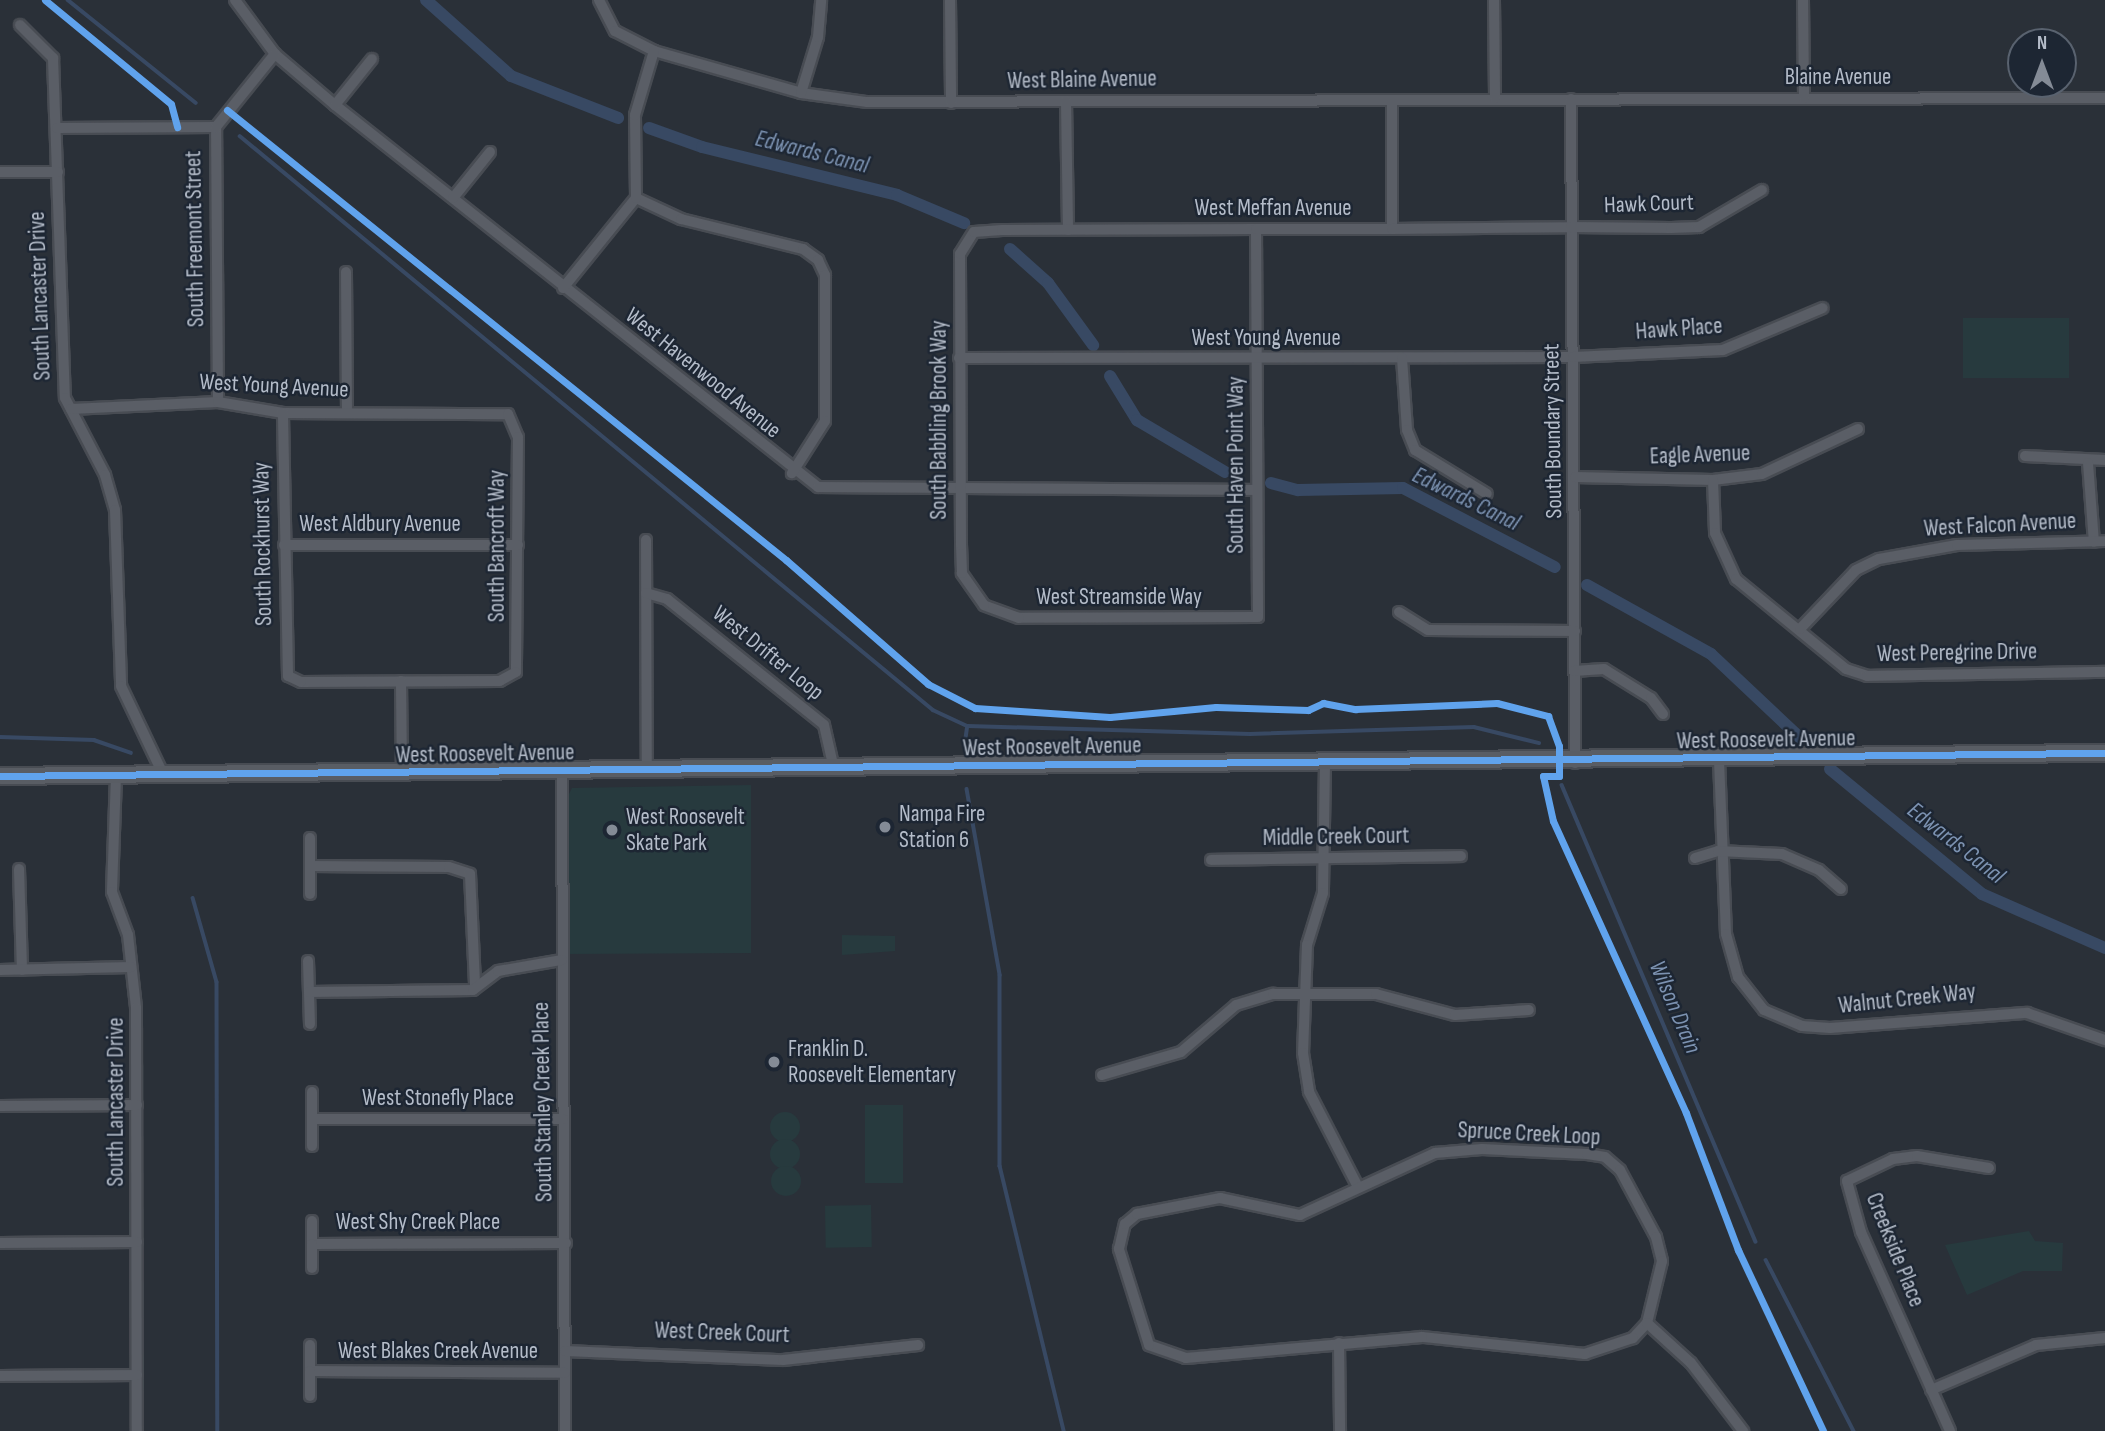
<!DOCTYPE html>
<html>
<head>
<meta charset="utf-8">
<style>
  body { margin:0 }
  #map { position:relative; width:2105px; height:1431px; overflow:hidden; background:#2a3038; font-family:"Sofia Sans Condensed",sans-serif }
  div>[style] { position:absolute }
  [style*='--x'] { left:calc(var(--x)*1px); top:calc(var(--y)*1px); width:calc(var(--w)*1px); rotate:calc(var(--a)*1deg) }
  .green>* { inset:0; background:#273a3e; transform-origin:0 0 }
  .round { border-radius:50% }
  .stream>* { height:3.5px; margin:-1.75px; padding:0 1.75px; transform-origin:1.75px; border-radius:1.75px; background:#384963 }
  .canal>* { height:12px; margin:-6px; padding:0 6px; transform-origin:6px; border-radius:6px; background:#384963 }
  .roads { filter:drop-shadow(2px 0 #484c53) drop-shadow(-2px 0 #484c53) drop-shadow(0 2px #484c53) drop-shadow(0 -2px #484c53) }
  .street>* { height:10px; margin:-5px; padding:0 5px; transform-origin:5px; border-radius:5px; background:#5a5e66 }
  .secondary>* { height:16px; margin:-8px; padding:0 8px; transform-origin:8px; border-radius:8px; background:#595d64 }
  .cycleway>* { height:7px; margin:-3.5px; padding:0 3.5px; transform-origin:3.5px; border-radius:3.5px; background:#60a3ed }
  .dots>* { width:19px; height:19px; translate:-50% -50%; box-sizing:border-box; border:4px solid #1d2633; border-radius:50% }
  span { translate:-50% -50%; white-space:nowrap; text-align:center; line-height:1.15; -webkit-text-stroke:5px #1d2633; paint-order:stroke }
  .street-label { font-size:23px; color:#b4bcc9 }
  .poi-label { font-size:23px; color:#b4bcc9 }
  .left { translate:0 -50%; text-align:left }
  .water-label { font-size:24px; color:#7c92b1; font-style:italic }
  .north { position:absolute; left:2007px; top:28px; width:70px; height:70px; box-sizing:border-box; background:#1d2633; border:2px solid #59626f; border-radius:50%; rotate:0deg; font-size:19px; font-weight:700; line-height:28px; text-align:center; color:#b4bcc9 }
  .north::after { content:''; display:block; margin:auto; width:24px; height:32px; background:#848b96; clip-path:polygon(50% 0,100% 100%,50% 72%,0 100%) }
</style>
</head>
<body>
<div id="map">
  <div class="green">
    <div style="left:1963px;top:318px;width:106px;height:60px"></div>
    <div style="clip-path:polygon(751px 785px,751px 953px,568px 954px,567px 798px,572px 788px)"></div>
    <div style="clip-path:polygon(842px 935px,895px 936px,895px 951px,842px 955px)"></div>
    <div style="left:865px;top:1105px;width:38px;height:78px"></div>
    <div class="round" style="left:770px;top:1112px;width:30px;height:30px"></div>
    <div class="round" style="left:770px;top:1139px;width:30px;height:30px"></div>
    <div class="round" style="left:771px;top:1166px;width:30px;height:30px"></div>
    <div style="left:871px;top:1205px;width:42px;height:46px;rotate:89deg"></div>
    <div style="clip-path:polygon(2029px 1231px,2035px 1241px,2063px 1243px,2062px 1271px,2023px 1271px,1967px 1295px,1945px 1245px)"></div>
  </div>
  <div class="stream">
    <div style="--x:68;--y:0;--w:164;--a:38.8"></div>
    <div style="--x:240;--y:136;--w:900;--a:39.63"></div>
    <div style="--x:933;--y:710;--w:38;--a:25"></div>
    <div style="--x:968;--y:726;--w:282;--a:1.6"></div>
    <div style="--x:1250;--y:734;--w:224;--a:-1.8"></div>
    <div style="--x:1474;--y:727;--w:67;--a:13.8"></div>
    <div style="--x:0;--y:737;--w:94;--a:1.8"></div>
    <div style="--x:94;--y:740;--w:39;--a:19"></div>
    <div style="--x:965;--y:742;--w:15;--a:-82"></div>
    <div style="--x:1562;--y:785;--w:496;--a:67"></div>
    <div style="--x:967;--y:789;--w:189;--a:79.9"></div>
    <div style="--x:1000;--y:975;--w:191;--a:90"></div>
    <div style="--x:1000;--y:1166;--w:273;--a:76.4"></div>
    <div style="--x:193;--y:898;--w:87;--a:74.1"></div>
    <div style="--x:217;--y:982;--w:449;--a:89.9"></div>
    <div style="--x:1766;--y:1260;--w:192;--a:62.8"></div>
  </div>
  <div class="canal">
    <div style="--x:426;--y:0;--w:114;--a:41.8"></div>
    <div style="--x:511;--y:76;--w:115;--a:21.4"></div>
    <div style="--x:649;--y:128;--w:56;--a:19.7"></div>
    <div style="--x:702;--y:147;--w:201;--a:13.8"></div>
    <div style="--x:897;--y:195;--w:73;--a:22.7"></div>
    <div style="--x:1010;--y:249;--w:51;--a:41.8"></div>
    <div style="--x:1048;--y:283;--w:77;--a:54"></div>
    <div style="--x:1110;--y:376;--w:52;--a:58.5"></div>
    <div style="--x:1137;--y:420;--w:102;--a:30.6"></div>
    <div style="--x:1271;--y:483;--w:28;--a:15"></div>
    <div style="--x:1298;--y:490;--w:105;--a:-1.1"></div>
    <div style="--x:1403;--y:488;--w:171;--a:27.5"></div>
    <div style="--x:1587;--y:585;--w:142;--a:29.1"></div>
    <div style="--x:1711;--y:654;--w:122;--a:43.3"></div>
    <div style="--x:1830;--y:769;--w:197;--a:39.4"></div>
    <div style="--x:1982;--y:894;--w:134;--a:23.7"></div>
  </div>
  <div class="roads">
    <div class="street">
      <div style="--x:235;--y:0;--w:67;--a:53.5"></div>
      <div style="--x:275;--y:54;--w:79;--a:40.4"></div>
      <div style="--x:335;--y:105;--w:616;--a:38.34"></div>
      <div style="--x:818;--y:487;--w:439;--a:0.4"></div>
      <div style="--x:599;--y:0;--w:35;--a:63"></div>
      <div style="--x:615;--y:31;--w:44;--a:27.1"></div>
      <div style="--x:654;--y:51;--w:153;--a:15.9"></div>
      <div style="--x:801;--y:93;--w:67;--a:7.8"></div>
      <div style="--x:867;--y:102;--w:1238;--a:-0.19"></div>
      <div style="--x:950;--y:0;--w:103;--a:89.4"></div>
      <div style="--x:1494;--y:0;--w:98;--a:89.4"></div>
      <div style="--x:1803;--y:0;--w:98;--a:89.4"></div>
      <div style="--x:20;--y:25;--w:47;--a:45"></div>
      <div style="--x:53;--y:58;--w:340;--a:88"></div>
      <div style="--x:65;--y:398;--w:87;--a:62.5"></div>
      <div style="--x:105;--y:475;--w:36;--a:74"></div>
      <div style="--x:115;--y:510;--w:176;--a:88"></div>
      <div style="--x:121;--y:686;--w:100;--a:64.5"></div>
      <div style="--x:801;--y:93;--w:59;--a:-73.1"></div>
      <div style="--x:818;--y:37;--w:37;--a:-85"></div>
      <div style="--x:1571;--y:99;--w:664;--a:89.65"></div>
      <div style="--x:1392;--y:100;--w:129;--a:90"></div>
      <div style="--x:1066;--y:101;--w:129;--a:89.1"></div>
      <div style="--x:335;--y:105;--w:59;--a:-51.2"></div>
      <div style="--x:57;--y:128;--w:159;--a:-0.4"></div>
      <div style="--x:0;--y:172;--w:58;--a:0"></div>
      <div style="--x:453;--y:198;--w:59;--a:-51.2"></div>
      <div style="--x:636;--y:198;--w:50;--a:25"></div>
      <div style="--x:681;--y:219;--w:126;--a:13.8"></div>
      <div style="--x:803;--y:249;--w:19;--a:36"></div>
      <div style="--x:818;--y:260;--w:17;--a:65"></div>
      <div style="--x:825;--y:275;--w:146;--a:90"></div>
      <div style="--x:825;--y:421;--w:62;--a:122.4"></div>
      <div style="--x:1256;--y:229;--w:388;--a:89.7"></div>
      <div style="--x:1258;--y:617;--w:239;--a:179.8"></div>
      <div style="--x:1019;--y:618;--w:37;--a:-160"></div>
      <div style="--x:984;--y:605;--w:39;--a:-125"></div>
      <div style="--x:962;--y:573;--w:28;--a:-92"></div>
      <div style="--x:961;--y:545;--w:291;--a:-90.2"></div>
      <div style="--x:960;--y:254;--w:26;--a:-58"></div>
      <div style="--x:974;--y:232;--w:28;--a:-4"></div>
      <div style="--x:1002;--y:230;--w:254;--a:-0.2"></div>
      <div style="--x:1256;--y:229;--w:136;--a:0"></div>
      <div style="--x:1392;--y:229;--w:179;--a:-0.6"></div>
      <div style="--x:1571;--y:227;--w:100;--a:0.6"></div>
      <div style="--x:1671;--y:228;--w:28;--a:-2"></div>
      <div style="--x:1699;--y:227;--w:73;--a:-30.4"></div>
      <div style="--x:346;--y:272;--w:139;--a:89.6"></div>
      <div style="--x:563;--y:288;--w:116;--a:-51"></div>
      <div style="--x:636;--y:198;--w:83;--a:-90.7"></div>
      <div style="--x:635;--y:115;--w:67;--a:-73.5"></div>
      <div style="--x:959;--y:358;--w:614;--a:-0.09"></div>
      <div style="--x:1573;--y:357;--w:150;--a:-2.7"></div>
      <div style="--x:1723;--y:350;--w:108;--a:-22.8"></div>
      <div style="--x:1402;--y:358;--w:72;--a:86"></div>
      <div style="--x:1407;--y:430;--w:22;--a:68"></div>
      <div style="--x:1415;--y:450;--w:84;--a:31.4"></div>
      <div style="--x:218;--y:402;--w:275;--a:-90.4"></div>
      <div style="--x:216;--y:127;--w:94;--a:-51.1"></div>
      <div style="--x:71;--y:409;--w:147;--a:-2.7"></div>
      <div style="--x:218;--y:402;--w:66;--a:9.6"></div>
      <div style="--x:283;--y:413;--w:225;--a:0.3"></div>
      <div style="--x:508;--y:414;--w:25;--a:67"></div>
      <div style="--x:518;--y:437;--w:235;--a:90.5"></div>
      <div style="--x:516;--y:672;--w:18;--a:151"></div>
      <div style="--x:500;--y:681;--w:199;--a:179.7"></div>
      <div style="--x:301;--y:682;--w:14;--a:-155"></div>
      <div style="--x:288;--y:676;--w:263;--a:-91.1"></div>
      <div style="--x:2025;--y:456;--w:80;--a:2.9"></div>
      <div style="--x:2088;--y:463;--w:79;--a:85.7"></div>
      <div style="--x:1575;--y:477;--w:138;--a:1.2"></div>
      <div style="--x:1713;--y:480;--w:49;--a:-7"></div>
      <div style="--x:1762;--y:474;--w:106;--a:-25.1"></div>
      <div style="--x:1713;--y:480;--w:53;--a:87.8"></div>
      <div style="--x:1715;--y:533;--w:51;--a:65.5"></div>
      <div style="--x:1736;--y:579;--w:142;--a:39.3"></div>
      <div style="--x:1846;--y:669;--w:22;--a:18"></div>
      <div style="--x:1867;--y:676;--w:238;--a:-1"></div>
      <div style="--x:646;--y:540;--w:231;--a:89.8"></div>
      <div style="--x:284;--y:545;--w:234;--a:0"></div>
      <div style="--x:646;--y:593;--w:22;--a:16"></div>
      <div style="--x:667;--y:599;--w:201;--a:38.7"></div>
      <div style="--x:824;--y:725;--w:45;--a:77.2"></div>
      <div style="--x:1399;--y:612;--w:34;--a:32"></div>
      <div style="--x:1428;--y:630;--w:147;--a:0.4"></div>
      <div style="--x:1800;--y:629;--w:81;--a:-46.5"></div>
      <div style="--x:1856;--y:570;--w:25;--a:-26"></div>
      <div style="--x:1879;--y:559;--w:79;--a:-10.2"></div>
      <div style="--x:1957;--y:545;--w:148;--a:-1.5"></div>
      <div style="--x:1574;--y:671;--w:30;--a:-4"></div>
      <div style="--x:1604;--y:669;--w:55;--a:31.7"></div>
      <div style="--x:1651;--y:698;--w:20;--a:53"></div>
      <div style="--x:401;--y:681;--w:93;--a:89.4"></div>
      <div style="--x:1719;--y:760;--w:174;--a:87.7"></div>
      <div style="--x:1726;--y:934;--w:45;--a:74.4"></div>
      <div style="--x:1738;--y:977;--w:42;--a:51.8"></div>
      <div style="--x:1764;--y:1010;--w:41;--a:22.8"></div>
      <div style="--x:1802;--y:1026;--w:28;--a:4"></div>
      <div style="--x:1830;--y:1028;--w:198;--a:-4.4"></div>
      <div style="--x:2027;--y:1013;--w:83;--a:19.1"></div>
      <div style="--x:1325;--y:763;--w:130;--a:90.9"></div>
      <div style="--x:1323;--y:893;--w:54;--a:107.1"></div>
      <div style="--x:1307;--y:945;--w:108;--a:92.1"></div>
      <div style="--x:1303;--y:1053;--w:39;--a:81"></div>
      <div style="--x:1309;--y:1092;--w:105;--a:62.7"></div>
      <div style="--x:562;--y:772;--w:659;--a:89.74"></div>
      <div style="--x:116;--y:776;--w:116;--a:92"></div>
      <div style="--x:112;--y:892;--w:46;--a:69.6"></div>
      <div style="--x:128;--y:935;--w:73;--a:83.7"></div>
      <div style="--x:136;--y:1008;--w:423;--a:89.9"></div>
      <div style="--x:1695;--y:858;--w:24;--a:-17"></div>
      <div style="--x:1718;--y:851;--w:64;--a:2.7"></div>
      <div style="--x:1782;--y:854;--w:40;--a:23.4"></div>
      <div style="--x:1819;--y:870;--w:29;--a:41"></div>
      <div style="--x:1211;--y:860;--w:250;--a:-0.9"></div>
      <div style="--x:310;--y:866;--w:139;--a:0.4"></div>
      <div style="--x:449;--y:867;--w:22;--a:18"></div>
      <div style="--x:470;--y:874;--w:111;--a:87.4"></div>
      <div style="--x:19;--y:869;--w:101;--a:88.3"></div>
      <div style="--x:310;--y:894;--w:56;--a:-90"></div>
      <div style="--x:308;--y:961;--w:63;--a:88.2"></div>
      <div style="--x:0;--y:970;--w:131;--a:-1.3"></div>
      <div style="--x:309;--y:992;--w:164;--a:-0.7"></div>
      <div style="--x:473;--y:990;--w:31;--a:-37"></div>
      <div style="--x:498;--y:971;--w:65;--a:-9.8"></div>
      <div style="--x:1102;--y:1075;--w:82;--a:-16.2"></div>
      <div style="--x:1181;--y:1052;--w:72;--a:-40.5"></div>
      <div style="--x:1236;--y:1005;--w:39;--a:-17"></div>
      <div style="--x:1273;--y:994;--w:103;--a:0"></div>
      <div style="--x:1376;--y:994;--w:82;--a:14.9"></div>
      <div style="--x:1455;--y:1015;--w:74;--a:-3.9"></div>
      <div style="--x:0;--y:1106;--w:137;--a:-0.4"></div>
      <div style="--x:312;--y:1119;--w:251;--a:0"></div>
      <div style="--x:312;--y:1146;--w:54;--a:-90"></div>
      <div style="--x:1482;--y:1149;--w:105;--a:2.7"></div>
      <div style="--x:1587;--y:1154;--w:18;--a:9"></div>
      <div style="--x:1605;--y:1157;--w:20;--a:41"></div>
      <div style="--x:1620;--y:1170;--w:76;--a:61.8"></div>
      <div style="--x:1656;--y:1237;--w:25;--a:76"></div>
      <div style="--x:1662;--y:1261;--w:64;--a:103.6"></div>
      <div style="--x:1647;--y:1323;--w:21;--a:133"></div>
      <div style="--x:1633;--y:1338;--w:51;--a:161.6"></div>
      <div style="--x:1585;--y:1354;--w:164;--a:-174"></div>
      <div style="--x:1422;--y:1337;--w:237;--a:174.9"></div>
      <div style="--x:1186;--y:1358;--w:39;--a:-161"></div>
      <div style="--x:1149;--y:1345;--w:101;--a:-107.4"></div>
      <div style="--x:1119;--y:1249;--w:26;--a:-77"></div>
      <div style="--x:1125;--y:1224;--w:16;--a:-40"></div>
      <div style="--x:1137;--y:1214;--w:85;--a:-10.9"></div>
      <div style="--x:1220;--y:1198;--w:82;--a:12"></div>
      <div style="--x:1300;--y:1215;--w:149;--a:-24.7"></div>
      <div style="--x:1435;--y:1153;--w:47;--a:-4.9"></div>
      <div style="--x:312;--y:1221;--w:23;--a:90"></div>
      <div style="--x:312;--y:1244;--w:254;--a:-0.2"></div>
      <div style="--x:0;--y:1243;--w:137;--a:-0.4"></div>
      <div style="--x:312;--y:1244;--w:24;--a:90"></div>
      <div style="--x:1647;--y:1323;--w:59;--a:42.3"></div>
      <div style="--x:1691;--y:1363;--w:86;--a:52.6"></div>
      <div style="--x:1339;--y:1343;--w:88;--a:89.3"></div>
      <div style="--x:310;--y:1345;--w:26;--a:90"></div>
      <div style="--x:310;--y:1371;--w:255;--a:0.4"></div>
      <div style="--x:565;--y:1351;--w:218;--a:2.4"></div>
      <div style="--x:783;--y:1360;--w:136;--a:-6.3"></div>
      <div style="--x:310;--y:1371;--w:25;--a:90"></div>
      <div style="--x:0;--y:1376;--w:137;--a:-0.4"></div>
      <div style="--x:1931;--y:1390;--w:114;--a:-23.2"></div>
      <div style="--x:2036;--y:1345;--w:69;--a:-5.8"></div>
      <div style="--x:1950;--y:1431;--w:218;--a:-114.1"></div>
      <div style="--x:1861;--y:1232;--w:53;--a:-105.4"></div>
      <div style="--x:1847;--y:1181;--w:51;--a:-25.6"></div>
      <div style="--x:1893;--y:1159;--w:24;--a:-7"></div>
      <div style="--x:1917;--y:1156;--w:73;--a:9.5"></div>
    </div>
    <div class="secondary">
      <div style="--x:0;--y:776;--w:2105;--a:-0.63"></div>
    </div>
  </div>
  <div class="cycleway">
    <div style="--x:45;--y:0;--w:163;--a:39.5"></div>
    <div style="--x:171;--y:104;--w:24;--a:75"></div>
    <div style="--x:227;--y:110;--w:718;--a:38.83"></div>
    <div style="--x:786;--y:560;--w:189;--a:41.1"></div>
    <div style="--x:928;--y:684;--w:53;--a:27.1"></div>
    <div style="--x:975;--y:708;--w:135;--a:3.8"></div>
    <div style="--x:1110;--y:717;--w:106;--a:-5.4"></div>
    <div style="--x:1216;--y:707;--w:92;--a:1.9"></div>
    <div style="--x:1308;--y:710;--w:17;--a:-25"></div>
    <div style="--x:1323;--y:703;--w:33;--a:11"></div>
    <div style="--x:1355;--y:709;--w:142;--a:-2.4"></div>
    <div style="--x:1497;--y:703;--w:53;--a:14.3"></div>
    <div style="--x:1548;--y:716;--w:32;--a:70"></div>
    <div style="--x:1559;--y:746;--w:30;--a:90"></div>
    <div style="--x:1559;--y:776;--w:16;--a:180"></div>
    <div style="--x:1543;--y:776;--w:46;--a:77.5"></div>
    <div style="--x:1553;--y:821;--w:321;--a:65.5"></div>
    <div style="--x:1686;--y:1113;--w:147;--a:69.2"></div>
    <div style="--x:1738;--y:1250;--w:200;--a:64.8"></div>
    <div style="--x:0;--y:776;--w:2105;--a:-0.63"></div>
  </div>
  <div class="dots">
    <div style="left:885px;top:827px;background:#848b96"></div>
    <div style="left:612px;top:830px;background:#848b96"></div>
    <div style="left:774px;top:1062px;background:#848b96"></div>
  </div>
  <div class="street-label">
    <span style="left:1838px;top:77px">Blaine Avenue</span>
    <span style="left:1082px;top:80px;rotate:-1deg">West Blaine Avenue</span>
    <span style="left:1649px;top:204px;rotate:-2deg">Hawk Court</span>
    <span style="left:1273px;top:208px">West Meffan Avenue</span>
    <span style="left:195px;top:239px;rotate:-91deg">South Freemont Street</span>
    <span style="left:40px;top:296px;rotate:-92deg">South Lancaster Drive</span>
    <span style="left:1679px;top:329px;rotate:-4deg">Hawk Place</span>
    <span style="left:1266px;top:338px">West Young Avenue</span>
    <span style="left:703px;top:373px;rotate:39deg">West Havenwood Avenue</span>
    <span style="left:274px;top:386px;rotate:3deg">West Young Avenue</span>
    <span style="left:939px;top:420px;rotate:-90deg">South Babbling Brook Way</span>
    <span style="left:1553px;top:431px;rotate:-91deg">South Boundary Street</span>
    <span style="left:1700px;top:455px;rotate:-2deg">Eagle Avenue</span>
    <span style="left:1236px;top:465px;rotate:-90deg">South Haven Point Way</span>
    <span style="left:380px;top:524px">West Aldbury Avenue</span>
    <span style="left:2000px;top:525px;rotate:-3deg">West Falcon Avenue</span>
    <span style="left:263px;top:544px;rotate:-91deg">South Rockhurst Way</span>
    <span style="left:497px;top:546px;rotate:-90deg">South Bancroft Way</span>
    <span style="left:1119px;top:597px">West Streamside Way</span>
    <span style="left:768px;top:653px;rotate:39deg">West Drifter Loop</span>
    <span style="left:1957px;top:653px;rotate:-1deg">West Peregrine Drive</span>
    <span style="left:1766px;top:740px;rotate:-1deg">West Roosevelt Avenue</span>
    <span style="left:1052px;top:747px;rotate:-1deg">West Roosevelt Avenue</span>
    <span style="left:485px;top:754px;rotate:-1deg">West Roosevelt Avenue</span>
    <span style="left:1336px;top:837px;rotate:-1deg">Middle Creek Court</span>
    <span style="left:1907px;top:999px;rotate:-6deg">Walnut Creek Way</span>
    <span style="left:438px;top:1098px">West Stonefly Place</span>
    <span style="left:116px;top:1102px;rotate:-90deg">South Lancaster Drive</span>
    <span style="left:543px;top:1102px;rotate:-91deg">South Stanley Creek Place</span>
    <span style="left:1529px;top:1134px;rotate:3deg">Spruce Creek Loop</span>
    <span style="left:418px;top:1222px">West Shy Creek Place</span>
    <span style="left:1895px;top:1250px;rotate:68deg">Creekside Place</span>
    <span style="left:722px;top:1333px;rotate:2deg">West Creek Court</span>
    <span style="left:438px;top:1351px">West Blakes Creek Avenue</span>
  </div>
  <div class="poi-label">
    <span class="left" style="left:899px;top:827px">Nampa Fire<br>Station 6</span>
    <span class="left" style="left:626px;top:830px">West Roosevelt<br>Skate Park</span>
    <span class="left" style="left:788px;top:1062px">Franklin D.<br>Roosevelt Elementary</span>
  </div>
  <div class="water-label">
    <span style="left:812px;top:152px;rotate:14deg">Edwards Canal</span>
    <span style="left:1466px;top:499px;rotate:26deg">Edwards Canal</span>
    <span style="left:1956px;top:843px;rotate:38deg">Edwards Canal</span>
    <span style="left:1675px;top:1007px;rotate:67deg">Wilson Drain</span>
  </div>
  <div class="north">N</div>
</div>
</body>
</html>
